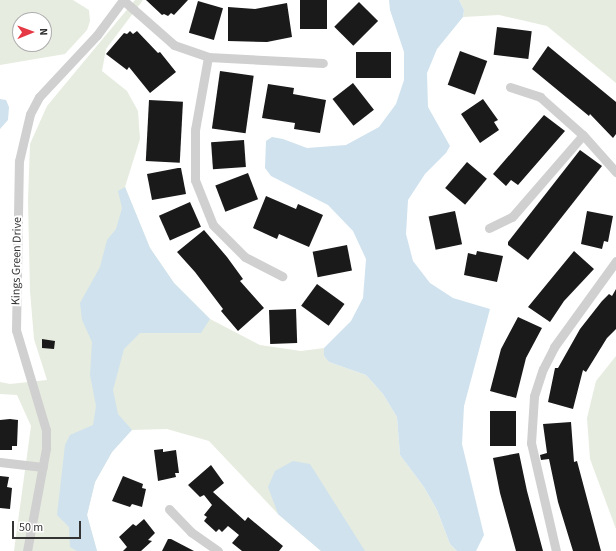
<!DOCTYPE html>
<html>
<head>
<meta charset="utf-8">
<style>
  body { margin:0 }
  #map { position:relative; width:616px; height:551px; overflow:hidden; background:#fff; font-family:"Source Sans 3",sans-serif }
  div>[style] { position:absolute }
  [style*='--x'] { left:calc(var(--x)*1px); top:calc(var(--y)*1px); width:calc(var(--w)*1px); rotate:calc(var(--a)*1deg) }
  .green>* { inset:0; background:#e6ecdf }
  .water>* { inset:0; background:#cfe2ee }
  .building>* { inset:0; background:#1a1a1a; transform-origin:0 0 }
  .street>* { height:9px; margin:-4.5px; padding:0 4.5px; transform-origin:4.5px; border-radius:4.5px; background:#d0d0d0 }
  span { translate:-50% -50%; white-space:nowrap; text-align:center; line-height:1.15; -webkit-text-stroke:4px #fff; paint-order:stroke }
  .street-label { font-size:12px; color:#333 }
  .north { position:absolute; left:12px; top:12px; width:40px; height:40px; box-sizing:border-box; background:#fff; border:1px solid #adadad; border-radius:50%; rotate:89deg; font-size:11px; font-weight:700; line-height:16px; text-align:center; color:#333 }
  .north::after { content:''; display:block; margin:auto; width:14px; height:18px; background:#e63946; clip-path:polygon(50% 0,100% 100%,50% 72%,0 100%) }
  .scale { position:absolute; left:12px; top:521px; width:69px; height:18px; box-sizing:border-box; border:2px solid #333; border-top:0; padding-left:5px; font-size:12px; line-height:14px; white-space:nowrap; color:#333; -webkit-text-stroke:3px #fff; paint-order:stroke }
</style>
</head>
<body>
<div id="map">
  <div class="green">
    <div style="clip-path:polygon(evenodd,0 0,73px 0,89px 10px,90px 21px,87px 30px,65px 54px,0 65px,0 0,20px 20px,44px 20px,44px 44px,20px 44px,20px 20px)"></div>
    <div style="clip-path:polygon(135px 0,143px 0,106px 49px,102px 71px,127px 91px,138px 111px,140px 139px,125px 187px,150px 248px,174px 283px,210px 319px,260px 345px,301px 351px,324px 348px,324px 356px,329px 362px,366px 375px,383px 394px,397px 417px,400px 455px,424px 487px,437px 510px,450px 544px,457px 551px,321px 551px,278px 514px,209px 441px,167px 429px,131px 430px,112px 452px,95px 482px,87px 515px,97px 551px,14px 551px,31px 426px,17px 395px,0 394px,0 382px,10px 384px,47px 380px,34px 339px,30px 291px,28px 200px,30px 144px,47px 106px)"></div>
    <div style="clip-path:polygon(459px 0,616px 0,616px 83px,547px 26px,499px 15px,463px 17px,464px 10px)"></div>
    <div style="clip-path:polygon(616px 356px,616px 529px,590px 459px,587px 418px,596px 381px)"></div>
  </div>
  <div class="water">
    <div style="clip-path:polygon(389px 0,459px 0,464px 10px,463px 17px,437px 49px,427px 73px,428px 107px,450px 146px,446px 153px,425px 174px,408px 200px,406px 234px,413px 261px,430px 283px,453px 298px,490px 309px,464px 406px,462px 444px,484px 535px,476px 551px,457px 551px,450px 544px,437px 510px,424px 487px,400px 455px,397px 417px,383px 394px,366px 375px,329px 362px,324px 356px,324px 348px,351px 321px,363px 298px,366px 259px,353px 231px,328px 205px,271px 176px,265px 168px,266px 141px,272px 137px,283px 139px,307px 148px,346px 145px,379px 127px,396px 104px,404px 80px,404px 52px,390px 10px)"></div>
    <div style="clip-path:polygon(0 99px,6px 100px,9px 107px,8px 120px,0 129px)"></div>
    <div style="clip-path:polygon(125px 187px,150px 248px,174px 283px,210px 319px,201px 333px,140px 333px,124px 349px,113px 390px,118px 414px,132px 430px,112px 452px,95px 482px,87px 515px,97px 551px,77px 551px,70px 547px,69px 527px,57px 515px,65px 445px,70px 435px,93px 425px,96px 406px,90px 375px,92px 342px,82px 320px,80px 303px,100px 267px,107px 240px,116px 229px,122px 208px,118px 191px)"></div>
    <div style="clip-path:polygon(293px 461px,310px 464px,365px 551px,321px 551px,278px 514px,268px 487px,275px 471px)"></div>
  </div>
  <div class="building">
    <div style="clip-path:polygon(146px 0,188px 0,174px 15px,171px 13px,168px 16px,164px 14px,162px 15px)"></div>
    <div style="left:300px;top:0;width:27px;height:29px"></div>
    <div style="left:198px;top:1px;width:26px;height:33px;rotate:16deg"></div>
    <div style="left:359px;top:2px;width:27px;height:35px;rotate:45deg"></div>
    <div style="clip-path:polygon(287px 3px,292px 37px,267px 42px,228px 41px,228px 7px,255px 9px)"></div>
    <div style="left:497px;top:27px;width:35px;height:28px;rotate:7deg"></div>
    <div style="clip-path:polygon(130px 31px,133px 34px,137px 31px,158px 53px,160px 52px,176px 72px,150px 93px,129px 67px,127px 70px,106px 54px,124px 33px,127px 34px)"></div>
    <div style="clip-path:polygon(548px 46px,616px 102px,616px 134px,613px 138px,590px 114px,589px 116px,532px 69px)"></div>
    <div style="left:460px;top:51px;width:29px;height:36px;rotate:20deg"></div>
    <div style="left:356px;top:52px;width:35px;height:26px"></div>
    <div style="left:220px;top:71px;width:34px;height:58px;rotate:8deg"></div>
    <div style="left:353px;top:83px;width:34px;height:26px;rotate:52deg"></div>
    <div style="clip-path:polygon(268px 84px,294px 88px,293px 94px,326px 100px,320px 133px,294px 129px,295px 123px,262px 118px)"></div>
    <div style="clip-path:polygon(483px 99px,498px 120px,494px 122px,499px 130px,480px 143px,461px 114px)"></div>
    <div style="left:149px;top:100px;width:34px;height:61px;rotate:3deg"></div>
    <div style="clip-path:polygon(544px 115px,565px 131px,518px 185px,511px 180px,506px 186px,493px 174px)"></div>
    <div style="left:244px;top:140px;width:27px;height:33px;rotate:86deg"></div>
    <div style="clip-path:polygon(580px 150px,602px 166px,528px 260px,508px 245px,508px 242px)"></div>
    <div style="left:467px;top:162px;width:26px;height:34px;rotate:40deg"></div>
    <div style="clip-path:polygon(178px 168px,181px 168px,186px 194px,152px 200px,147px 174px)"></div>
    <div style="left:248px;top:173px;width:28px;height:35px;rotate:69deg"></div>
    <div style="clip-path:polygon(266px 196px,296px 209px,298px 204px,323px 215px,309px 247px,279px 234px,277px 239px,253px 228px)"></div>
    <div style="left:190px;top:202px;width:27px;height:34px;rotate:66deg"></div>
    <div style="left:455px;top:211px;width:34px;height:27px;rotate:78deg"></div>
    <div style="clip-path:polygon(587px 211px,613px 216px,608px 242px,604px 241px,602px 249px,581px 244px)"></div>
    <div style="clip-path:polygon(204px 230px,227px 257px,243px 279px,240px 281px,264px 308px,238px 331px,221px 311px,223px 309px,195px 272px,177px 252px)"></div>
    <div style="left:347px;top:245px;width:26px;height:35px;rotate:79deg"></div>
    <div style="clip-path:polygon(477px 251px,503px 256px,497px 282px,464px 275px,468px 253px,476px 255px)"></div>
    <div style="clip-path:polygon(574px 251px,594px 269px,564px 301px,550px 322px,528px 307px)"></div>
    <div style="left:317px;top:284px;width:34px;height:27px;rotate:36deg"></div>
    <div style="clip-path:polygon(616px 289px,616px 329px,607px 338px,586px 372px,583px 370px,573px 409px,548px 402px,555px 368px,558px 368px,580px 329px,602px 301px,609px 294px,612px 296px)"></div>
    <div style="left:296px;top:309px;width:34px;height:27px;rotate:88deg"></div>
    <div style="clip-path:polygon(518px 317px,542px 328px,526px 358px,516px 398px,490px 391px,501px 349px)"></div>
    <div style="clip-path:polygon(42px 339px,55px 341px,54px 349px,42px 348px)"></div>
    <div style="left:490px;top:411px;width:26px;height:35px"></div>
    <div style="clip-path:polygon(10px 419px,18px 420px,17px 446px,12px 446px,12px 450px,0 450px,0 420px)"></div>
    <div style="clip-path:polygon(571px 422px,574px 462px,577px 461px,601px 551px,573px 551px,558px 502px,549px 459px,541px 460px,540px 455px,547px 453px,543px 424px)"></div>
    <div style="clip-path:polygon(163px 449px,163px 452px,176px 450px,179px 473px,175px 473px,176px 477px,158px 481px,154px 450px)"></div>
    <div style="clip-path:polygon(519px 453px,527px 491px,543px 551px,516px 551px,500px 493px,493px 458px)"></div>
    <div style="clip-path:polygon(211px 465px,224px 483px,213px 492px,245px 521px,248px 517px,283px 546px,279px 551px,242px 551px,232px 543px,239px 535px,228px 526px,222px 532px,219px 529px,216px 532px,204px 521px,207px 517px,204px 515px,212px 505px,204px 495px,200px 497px,188px 485px)"></div>
    <div style="clip-path:polygon(0 476px,9px 477px,7px 487px,12px 488px,10px 509px,0 508px)"></div>
    <div style="clip-path:polygon(123px 476px,143px 484px,142px 488px,146px 489px,142px 507px,132px 504px,130px 507px,112px 501px)"></div>
    <div style="clip-path:polygon(144px 519px,155px 533px,148px 540px,152px 541px,141px 551px,123px 551px,127px 547px,119px 537px,133px 524px,136px 526px)"></div>
    <div style="clip-path:polygon(168px 539px,171px 539px,194px 551px,162px 551px)"></div>
  </div>
  <div class="street">
    <div style="--x:123;--y:0;--w:68;--a:41.4"></div>
    <div style="--x:174;--y:45;--w:36;--a:19"></div>
    <div style="--x:208;--y:57;--w:115;--a:3"></div>
    <div style="--x:208;--y:57;--w:74;--a:100.1"></div>
    <div style="--x:195;--y:130;--w:50;--a:90"></div>
    <div style="--x:195;--y:180;--w:48;--a:68.2"></div>
    <div style="--x:213;--y:225;--w:45;--a:45"></div>
    <div style="--x:245;--y:257;--w:42;--a:27.2"></div>
    <div style="--x:510;--y:87;--w:32;--a:18"></div>
    <div style="--x:540;--y:97;--w:57;--a:41.5"></div>
    <div style="--x:583;--y:135;--w:50;--a:48.3"></div>
    <div style="--x:489;--y:228;--w:25;--a:-26"></div>
    <div style="--x:512;--y:217;--w:108;--a:-49.1"></div>
    <div style="--x:0;--y:462;--w:43;--a:6.6"></div>
    <div style="--x:169;--y:509;--w:32;--a:46"></div>
    <div style="--x:191;--y:532;--w:33;--a:35"></div>
    <div style="--x:27;--y:551;--w:105;--a:-79.5"></div>
    <div style="--x:46;--y:448;--w:18;--a:-90"></div>
    <div style="--x:46;--y:430;--w:104;--a:-106.7"></div>
    <div style="--x:16;--y:330;--w:169;--a:-89"></div>
    <div style="--x:19;--y:161;--w:48;--a:-76.8"></div>
    <div style="--x:30;--y:114;--w:19;--a:-62"></div>
    <div style="--x:39;--y:97;--w:85;--a:-46.9"></div>
    <div style="--x:97;--y:35;--w:44;--a:-53.4"></div>
    <div style="--x:556;--y:551;--w:111;--a:-103"></div>
    <div style="--x:531;--y:443;--w:47;--a:-86.3"></div>
    <div style="--x:534;--y:396;--w:28;--a:-72"></div>
    <div style="--x:543;--y:369;--w:25;--a:-63"></div>
    <div style="--x:554;--y:347;--w:106;--a:-54.2"></div>
  </div>
  <div class="street-label">
    <span style="left:17px;top:261px;rotate:-89deg">Kings Green Drive</span>
  </div>
  <div class="north">N</div>
  <div class="scale">50 m</div>
</div>
</body>
</html>
